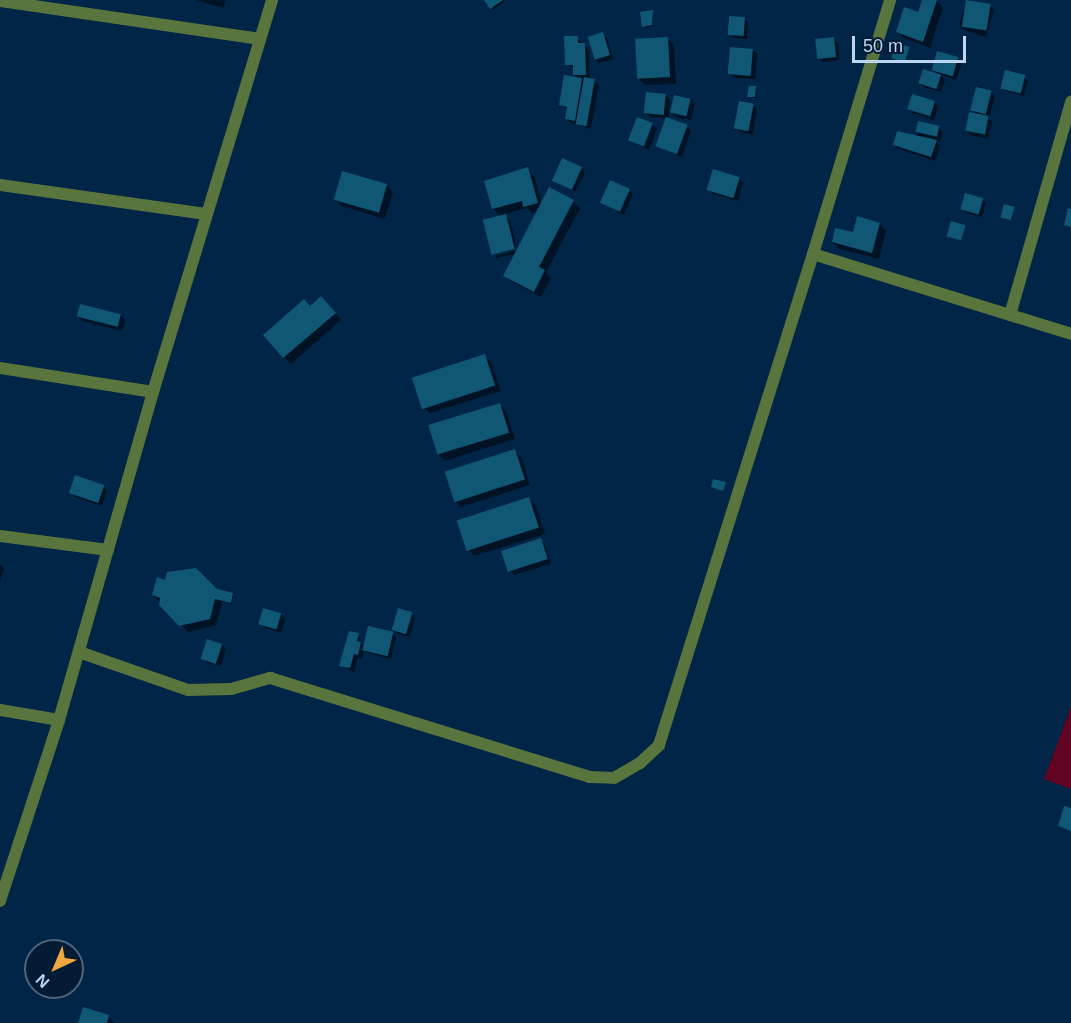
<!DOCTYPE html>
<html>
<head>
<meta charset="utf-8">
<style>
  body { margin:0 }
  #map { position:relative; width:1071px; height:1023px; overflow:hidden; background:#012546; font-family:Helvetica,sans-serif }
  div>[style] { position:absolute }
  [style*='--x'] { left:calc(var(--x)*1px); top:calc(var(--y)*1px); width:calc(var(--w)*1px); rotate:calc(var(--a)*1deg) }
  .green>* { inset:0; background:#610423 }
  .shadow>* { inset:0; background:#0007 }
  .building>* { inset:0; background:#0f5774; transform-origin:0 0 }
  .minor>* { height:12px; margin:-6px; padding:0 6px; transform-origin:6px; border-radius:6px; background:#59753d }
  span { translate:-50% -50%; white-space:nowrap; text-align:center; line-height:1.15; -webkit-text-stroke:4.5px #041b33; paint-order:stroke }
  .north { position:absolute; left:24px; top:939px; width:60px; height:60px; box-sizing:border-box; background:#041b33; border:2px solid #4e657f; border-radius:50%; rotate:224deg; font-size:16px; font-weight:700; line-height:24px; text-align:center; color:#bcd5f0 }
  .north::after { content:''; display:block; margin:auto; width:21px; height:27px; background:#f1a63f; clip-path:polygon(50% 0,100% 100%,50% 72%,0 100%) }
  .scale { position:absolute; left:852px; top:36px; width:114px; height:27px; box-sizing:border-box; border:3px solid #bcd5f0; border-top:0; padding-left:8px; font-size:18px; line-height:21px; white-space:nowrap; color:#bcd5f0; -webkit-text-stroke:4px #041b33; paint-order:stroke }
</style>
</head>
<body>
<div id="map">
  <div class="green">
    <div style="clip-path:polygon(1071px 707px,1071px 789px,1044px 779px)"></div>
  </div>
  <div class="shadow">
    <div style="clip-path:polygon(196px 0,226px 0,223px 8px)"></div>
    <div style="clip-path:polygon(485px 0,504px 0,505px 1px,493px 10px)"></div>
    <div style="clip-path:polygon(924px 0,937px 1px,943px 8px,930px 48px,904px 38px,898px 32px,919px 14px)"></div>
    <div style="clip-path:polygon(967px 0,990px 5px,994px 10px,986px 37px,964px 30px,959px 25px)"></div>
    <div style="clip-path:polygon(652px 12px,653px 26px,645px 28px,644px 26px)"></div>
    <div style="clip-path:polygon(744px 18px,748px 22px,747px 39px,733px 38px,729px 34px)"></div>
    <div style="clip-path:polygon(603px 34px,607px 38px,613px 59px,599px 63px,595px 59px,589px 37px)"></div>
    <div style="clip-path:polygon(577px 38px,589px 49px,590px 80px,599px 85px,591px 129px,571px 123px,566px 119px,568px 110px,561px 105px,579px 79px,574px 74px,574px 68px,566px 64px)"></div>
    <div style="clip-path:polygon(668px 39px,674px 45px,676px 84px,645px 85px,638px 78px)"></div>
    <div style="clip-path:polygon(834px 39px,838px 43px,839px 60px,822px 62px,818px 57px)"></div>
    <div style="clip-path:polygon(908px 48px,906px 63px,893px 57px)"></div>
    <div style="clip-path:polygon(753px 50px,757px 54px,755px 79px,734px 78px,730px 73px)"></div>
    <div style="clip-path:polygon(957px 59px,962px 63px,956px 80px,939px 74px,945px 80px,941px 92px,924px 87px,920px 83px,939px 75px,933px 70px)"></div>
    <div style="clip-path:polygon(1024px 77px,1028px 81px,1024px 96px,1006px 91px,1002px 87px)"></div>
    <div style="clip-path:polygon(756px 88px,757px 98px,751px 98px,749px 96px)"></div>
    <div style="clip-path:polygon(991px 92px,995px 96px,989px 119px,992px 122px,988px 139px,970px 135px,966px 131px,977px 115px,971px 109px)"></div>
    <div style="clip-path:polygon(666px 95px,670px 100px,669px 119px,691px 130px,682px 157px,657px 145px,667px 118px,650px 117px,646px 113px)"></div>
    <div style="clip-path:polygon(691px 100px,695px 104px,691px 120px,676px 117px,672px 113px)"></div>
    <div style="clip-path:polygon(934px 102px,938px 106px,934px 120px,913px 113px,909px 109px)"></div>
    <div style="clip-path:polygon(753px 105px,757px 109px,753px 135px,740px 132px,736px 128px)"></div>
    <div style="clip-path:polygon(920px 123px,939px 128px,943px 132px,940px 142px,935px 140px,940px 146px,935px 161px,899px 149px,894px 145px,916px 138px)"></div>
    <div style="clip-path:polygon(652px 124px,657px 129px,649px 150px,631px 141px)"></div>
    <div style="clip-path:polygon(527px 169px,534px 176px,542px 204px,573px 201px,580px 208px,546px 273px,551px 278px,541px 297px,512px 282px,505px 276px,516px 254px,497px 258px,495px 256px,518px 250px,539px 211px,532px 213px,527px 208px,504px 214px,510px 220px,517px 247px,493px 254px,501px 216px,493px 209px)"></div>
    <div style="clip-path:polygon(581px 169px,585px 173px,575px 192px,553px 180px)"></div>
    <div style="clip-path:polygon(739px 178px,743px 183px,738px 201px,713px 194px,709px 189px)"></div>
    <div style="clip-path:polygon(386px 185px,393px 192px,385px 219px,342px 206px,336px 200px)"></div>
    <div style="clip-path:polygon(629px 190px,633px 194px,624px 215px,601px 203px)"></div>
    <div style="clip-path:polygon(982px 199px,986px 203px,982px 217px,966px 213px,962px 208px)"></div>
    <div style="clip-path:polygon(1014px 208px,1013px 220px,1002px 216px)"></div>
    <div style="clip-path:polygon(880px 224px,886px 231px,879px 259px,840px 249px,833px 242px)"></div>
    <div style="clip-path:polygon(964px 226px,961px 241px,948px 236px)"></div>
    <div style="clip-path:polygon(328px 305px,341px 320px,291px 364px,265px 335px)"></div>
    <div style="clip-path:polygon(120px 315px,125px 320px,122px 331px,83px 321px,78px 317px)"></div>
    <div style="clip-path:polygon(485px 356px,491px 362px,501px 391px,430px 413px,423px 407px)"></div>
    <div style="clip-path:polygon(499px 404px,506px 411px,515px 439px,445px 461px,438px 454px)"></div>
    <div style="clip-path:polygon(515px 451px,522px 458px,530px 485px,461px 507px,454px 500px)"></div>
    <div style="clip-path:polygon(103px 486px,107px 491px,102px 506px,75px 497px,71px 493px)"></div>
    <div style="clip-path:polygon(529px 499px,536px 506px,545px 534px,474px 556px,468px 549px)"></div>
    <div style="clip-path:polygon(540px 540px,545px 544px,551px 564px,514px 575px,510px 571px)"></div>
    <div style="clip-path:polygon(0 564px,4px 568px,0 581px)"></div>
    <div style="clip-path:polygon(217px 590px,233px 595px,232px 604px,222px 602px,216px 625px,188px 632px,153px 595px)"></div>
    <div style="clip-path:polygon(411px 613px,415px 618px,410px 637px,398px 634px,393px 630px)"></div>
    <div style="clip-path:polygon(281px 614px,285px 619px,281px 633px,265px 628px,261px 624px)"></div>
    <div style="clip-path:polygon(392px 633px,396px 637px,391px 659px,368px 653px,364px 650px,362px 658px,358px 657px,354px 672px,341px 665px,358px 635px,364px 647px)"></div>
    <div style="clip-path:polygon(222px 645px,226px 649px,221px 666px,208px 663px,203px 658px)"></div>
    <div style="clip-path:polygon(108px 1017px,115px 1023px,79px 1023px)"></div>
  </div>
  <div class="building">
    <div style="clip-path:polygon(484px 0,503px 0,490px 9px)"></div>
    <div style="clip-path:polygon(922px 0,937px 0,923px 42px,896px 32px,904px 7px,918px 12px)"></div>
    <div style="left:966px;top:0;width:25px;height:27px;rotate:9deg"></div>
    <div style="clip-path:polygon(653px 10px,652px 25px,642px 27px,640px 12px)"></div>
    <div style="left:729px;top:16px;width:16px;height:19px;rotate:4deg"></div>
    <div style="left:603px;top:32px;width:24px;height:16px;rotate:73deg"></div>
    <div style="clip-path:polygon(564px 36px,578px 36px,578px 43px,585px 43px,586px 75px,573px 75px,573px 65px,565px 65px)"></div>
    <div style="left:668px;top:37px;width:40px;height:33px;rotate:87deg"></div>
    <div style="left:834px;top:37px;width:20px;height:19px;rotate:84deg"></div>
    <div style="left:896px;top:43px;width:14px;height:16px;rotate:17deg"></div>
    <div style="left:730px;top:47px;width:23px;height:27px;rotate:5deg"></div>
    <div style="left:937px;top:51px;width:22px;height:20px;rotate:16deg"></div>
    <div style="left:923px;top:69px;width:19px;height:15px;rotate:18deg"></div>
    <div style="left:1005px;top:70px;width:21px;height:19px;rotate:14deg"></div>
    <div style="clip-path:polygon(564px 75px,582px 78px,575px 121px,565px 119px,567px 107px,559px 105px)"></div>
    <div style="left:584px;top:77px;width:11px;height:48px;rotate:10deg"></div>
    <div style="clip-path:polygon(749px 86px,756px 86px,755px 97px,747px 97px)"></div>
    <div style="left:976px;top:87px;width:16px;height:24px;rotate:14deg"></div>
    <div style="left:646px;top:92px;width:20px;height:21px;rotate:6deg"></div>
    <div style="left:912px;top:94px;width:24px;height:16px;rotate:17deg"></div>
    <div style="left:674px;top:95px;width:17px;height:18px;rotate:13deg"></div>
    <div style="left:739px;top:101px;width:15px;height:28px;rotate:11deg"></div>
    <div style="left:969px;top:112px;width:20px;height:19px;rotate:11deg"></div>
    <div style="left:637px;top:117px;width:17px;height:25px;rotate:21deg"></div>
    <div style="left:666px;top:117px;width:23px;height:31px;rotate:20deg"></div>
    <div style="left:918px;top:121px;width:22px;height:11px;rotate:13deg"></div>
    <div style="clip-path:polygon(897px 131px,937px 140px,931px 157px,893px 145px)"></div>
    <div style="left:562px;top:158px;width:22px;height:25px;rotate:24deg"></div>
    <div style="clip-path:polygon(528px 167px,538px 203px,523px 207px,522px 201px,492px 209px,484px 181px)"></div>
    <div style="left:713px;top:169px;width:28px;height:22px;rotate:17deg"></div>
    <div style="left:342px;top:171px;width:47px;height:30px;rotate:16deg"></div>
    <div style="left:610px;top:180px;width:22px;height:25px;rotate:24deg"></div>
    <div style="clip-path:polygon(549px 187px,574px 200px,539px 267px,545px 270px,534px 292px,503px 276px)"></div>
    <div style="left:965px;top:193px;width:19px;height:17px;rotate:16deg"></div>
    <div style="left:1004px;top:204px;width:11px;height:14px;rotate:15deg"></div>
    <div style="clip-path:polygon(1068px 208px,1071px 209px,1071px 227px,1064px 225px)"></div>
    <div style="left:506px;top:214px;width:36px;height:24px;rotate:76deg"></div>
    <div style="clip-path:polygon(857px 216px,880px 223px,872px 253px,832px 242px,835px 228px,853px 232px)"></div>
    <div style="left:951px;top:221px;width:15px;height:16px;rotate:16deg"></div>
    <div style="clip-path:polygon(321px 296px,336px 313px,283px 358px,263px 335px,304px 299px,310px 306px)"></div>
    <div style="left:80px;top:304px;width:42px;height:13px;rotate:14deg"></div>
    <div style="left:485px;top:354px;width:33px;height:77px;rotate:72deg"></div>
    <div style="left:500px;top:403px;width:31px;height:75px;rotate:73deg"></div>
    <div style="left:515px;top:449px;width:32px;height:74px;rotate:72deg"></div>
    <div style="left:75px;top:475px;width:31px;height:19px;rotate:19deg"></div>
    <div style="clip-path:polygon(713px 479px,726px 482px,723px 491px,711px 487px)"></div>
    <div style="left:529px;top:497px;width:32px;height:76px;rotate:72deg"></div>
    <div style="left:541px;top:538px;width:22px;height:42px;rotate:72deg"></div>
    <div style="clip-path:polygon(196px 568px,217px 589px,233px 593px,231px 603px,215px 599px,210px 619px,179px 626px,159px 605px,160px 598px,152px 595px,157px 577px,165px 580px,167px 572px)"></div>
    <div style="left:263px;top:608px;width:19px;height:17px;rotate:16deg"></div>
    <div style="left:398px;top:608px;width:15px;height:23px;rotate:16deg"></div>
    <div style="left:368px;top:626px;width:26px;height:25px;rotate:13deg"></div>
    <div style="clip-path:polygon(349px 631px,359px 633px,357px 641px,361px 642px,358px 655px,354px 654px,350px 668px,339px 666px)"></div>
    <div style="left:207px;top:639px;width:16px;height:21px;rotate:18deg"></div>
    <div style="clip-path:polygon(1064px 806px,1071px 808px,1071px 831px,1058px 826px)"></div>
    <div style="clip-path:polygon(83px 1007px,109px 1015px,107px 1023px,78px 1023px)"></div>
  </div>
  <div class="minor">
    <div style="--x:0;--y:1;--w:262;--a:8.3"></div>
    <div style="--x:0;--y:185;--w:208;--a:8"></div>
    <div style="--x:813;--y:254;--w:270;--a:17.2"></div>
    <div style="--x:1010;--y:315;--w:222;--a:-74"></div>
    <div style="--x:0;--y:368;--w:155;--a:8.9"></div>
    <div style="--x:0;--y:536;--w:109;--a:7.4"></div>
    <div style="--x:79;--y:652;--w:115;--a:19.2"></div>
    <div style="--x:188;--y:690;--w:43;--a:-1.3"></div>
    <div style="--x:231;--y:689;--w:41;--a:-15.8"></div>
    <div style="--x:270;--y:678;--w:334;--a:17.2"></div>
    <div style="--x:589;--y:777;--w:25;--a:2"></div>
    <div style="--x:614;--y:778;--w:30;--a:-30"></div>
    <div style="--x:640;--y:763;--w:26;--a:-43"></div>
    <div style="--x:659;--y:745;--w:515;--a:-72.59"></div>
    <div style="--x:813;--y:254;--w:265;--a:-73.1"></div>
    <div style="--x:0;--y:710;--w:60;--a:9.6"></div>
    <div style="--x:0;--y:901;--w:190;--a:-71.9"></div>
    <div style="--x:59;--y:720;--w:341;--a:-74"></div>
    <div style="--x:153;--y:392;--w:410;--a:-73.1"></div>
  </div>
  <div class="north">N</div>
  <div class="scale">50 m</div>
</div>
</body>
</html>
